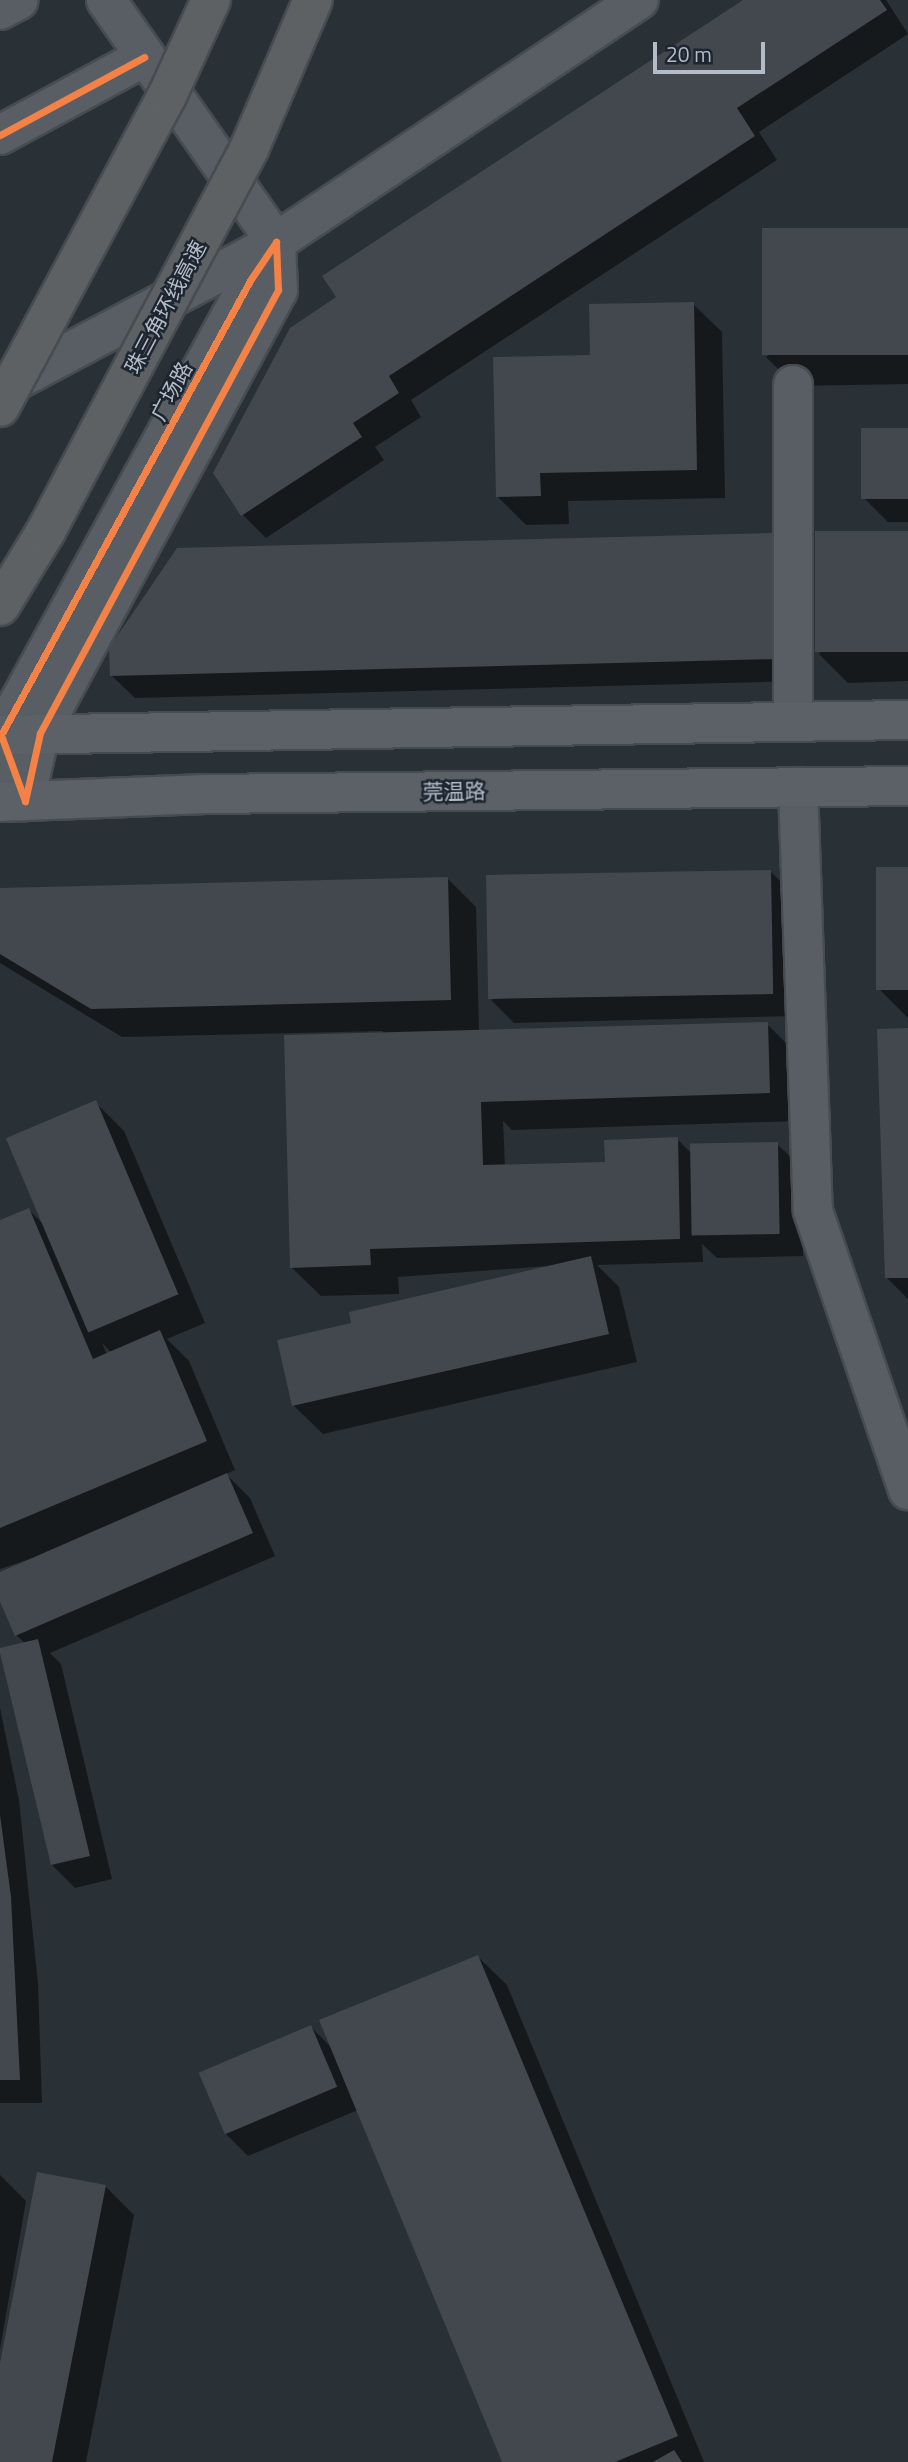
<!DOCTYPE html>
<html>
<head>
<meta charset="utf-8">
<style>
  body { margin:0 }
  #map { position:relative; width:908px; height:2462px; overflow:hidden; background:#293036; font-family:"Titillium Web","Noto Sans SC",sans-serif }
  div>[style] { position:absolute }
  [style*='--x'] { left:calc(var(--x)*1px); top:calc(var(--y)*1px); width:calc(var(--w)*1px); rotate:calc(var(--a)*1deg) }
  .shadow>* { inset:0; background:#0007 }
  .building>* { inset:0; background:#42484e; transform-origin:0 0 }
  .roads { filter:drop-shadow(2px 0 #474c51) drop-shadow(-2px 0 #474c51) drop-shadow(0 2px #474c51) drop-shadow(0 -2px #474c51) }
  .minor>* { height:38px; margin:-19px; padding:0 19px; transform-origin:19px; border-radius:19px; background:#595e64 }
  .major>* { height:38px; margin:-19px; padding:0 19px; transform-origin:19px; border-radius:19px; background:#5b6166 }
  .bridges { filter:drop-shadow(2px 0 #464c51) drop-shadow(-2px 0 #464c51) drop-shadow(0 2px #464c51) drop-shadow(0 -2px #464c51) }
  .highway-bridge>* { height:38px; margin:-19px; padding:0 19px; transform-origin:19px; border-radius:19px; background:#5e6164 }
  .cycleway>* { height:7px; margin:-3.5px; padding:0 3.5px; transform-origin:3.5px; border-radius:3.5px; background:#f48246 }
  span { translate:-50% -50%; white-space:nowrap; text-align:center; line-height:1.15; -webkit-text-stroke:5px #1d2630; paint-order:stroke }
  .street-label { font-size:21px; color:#b3bcc7 }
  .scale { position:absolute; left:653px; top:42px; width:112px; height:32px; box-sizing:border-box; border:4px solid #b3bcc7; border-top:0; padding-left:9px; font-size:21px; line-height:24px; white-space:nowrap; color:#b3bcc7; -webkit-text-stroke:5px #1d2630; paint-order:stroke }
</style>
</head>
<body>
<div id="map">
  <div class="shadow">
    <div style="clip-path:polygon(746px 0,886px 0,908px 34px,759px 132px,777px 160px,411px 400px,421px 417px,375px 447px,384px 460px,266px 538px,243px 515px,339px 298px)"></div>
    <div style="clip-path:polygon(908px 230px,908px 384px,795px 386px,766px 357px)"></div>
    <div style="clip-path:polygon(693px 304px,722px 332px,725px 498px,568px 501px,569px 524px,526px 525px,497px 496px,592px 357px)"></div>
    <div style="clip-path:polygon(908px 430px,908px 522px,888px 522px,865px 499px)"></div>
    <div style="clip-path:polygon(908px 533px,908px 681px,848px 683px,819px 654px)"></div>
    <div style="clip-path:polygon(773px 535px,799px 681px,135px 698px,111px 675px)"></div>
    <div style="clip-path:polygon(908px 869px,908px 1018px,880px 990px)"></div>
    <div style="clip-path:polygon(770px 871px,794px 895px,797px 1016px,514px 1023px,491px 1000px)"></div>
    <div style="clip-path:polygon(447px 878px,476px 907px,479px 1032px,767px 1024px,796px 1053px,798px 1121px,512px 1130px,503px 1121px,505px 1166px,607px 1163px,677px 1139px,692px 1154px,777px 1144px,801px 1167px,803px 1256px,717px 1258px,702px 1244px,703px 1262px,597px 1265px,619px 1287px,637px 1362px,323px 1434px,294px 1406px,279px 1341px,353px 1324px,548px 1266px,398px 1277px,399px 1294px,321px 1296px,292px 1268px,383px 1031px,122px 1037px,0 963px,0 889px)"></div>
    <div style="clip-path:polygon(908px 1030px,908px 1299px,887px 1278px)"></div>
    <div style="clip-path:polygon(evenodd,95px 1102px,124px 1131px,205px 1323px,167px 1339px,189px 1361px,235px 1470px,226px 1474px,250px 1498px,275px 1556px,50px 1653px,61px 1664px,112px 1879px,75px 1888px,52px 1865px,26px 1644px,16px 1635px,0 1598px,0 1573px,51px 1552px,0 1569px,0 1222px,29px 1210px,45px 1226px,95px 1102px,102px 1343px,112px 1353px,107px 1355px,102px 1343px)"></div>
    <div style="clip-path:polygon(0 1708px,19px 1800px,38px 1983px,42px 2103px,0 2103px)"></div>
    <div style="clip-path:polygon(478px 1957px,507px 1985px,704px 2462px,504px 2462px,358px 2110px,248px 2156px,225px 2133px,311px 2027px,333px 2049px)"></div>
    <div style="clip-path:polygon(0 2175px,26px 2201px,0 2349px)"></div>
    <div style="clip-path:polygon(105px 2186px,134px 2215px,86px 2462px,0 2462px,0 2372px)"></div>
  </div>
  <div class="building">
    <div style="clip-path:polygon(743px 0,880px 0,887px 10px,737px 108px,755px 136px,389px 376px,399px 393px,353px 423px,362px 437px,241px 516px,213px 473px,290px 328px,336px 297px,322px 276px)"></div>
    <div style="left:908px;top:228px;width:127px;height:146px;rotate:90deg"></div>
    <div style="clip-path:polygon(694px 302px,697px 470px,540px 473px,541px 496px,496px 497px,493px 357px,590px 355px,589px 304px)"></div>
    <div style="left:908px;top:428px;width:71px;height:47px;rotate:90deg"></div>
    <div style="left:908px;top:531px;width:121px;height:93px;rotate:90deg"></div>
    <div style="clip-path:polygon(774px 533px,777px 659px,110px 676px,109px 648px,177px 548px)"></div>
    <div style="left:908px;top:867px;width:123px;height:32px;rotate:90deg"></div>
    <div style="left:771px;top:870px;width:124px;height:285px;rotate:89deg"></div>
    <div style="clip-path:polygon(448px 877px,451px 1000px,91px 1009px,0 954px,0 888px)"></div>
    <div style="clip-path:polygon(768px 1022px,770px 1093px,481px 1102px,483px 1165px,605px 1162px,604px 1140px,678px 1137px,680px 1239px,370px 1249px,371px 1265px,290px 1268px,284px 1035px)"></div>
    <div style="clip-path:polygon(908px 1028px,908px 1278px,885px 1278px,877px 1029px)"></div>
    <div style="left:96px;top:1100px;width:211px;height:98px;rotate:67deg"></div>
    <div style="left:778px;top:1142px;width:92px;height:88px;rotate:89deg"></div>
    <div style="clip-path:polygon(29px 1208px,93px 1359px,160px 1330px,207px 1441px,0 1528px,0 1220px)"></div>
    <div style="clip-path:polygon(591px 1256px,609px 1334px,292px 1406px,277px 1340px,351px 1323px,349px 1312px)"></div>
    <div style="clip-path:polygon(227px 1473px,253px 1533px,15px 1636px,0 1602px,0 1572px)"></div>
    <div style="clip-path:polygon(38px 1639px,90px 1856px,51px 1865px,0 1653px,0 1648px)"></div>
    <div style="clip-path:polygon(0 1815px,11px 1897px,20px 2080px,0 2080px)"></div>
    <div style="clip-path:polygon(478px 1955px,678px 2436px,615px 2462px,502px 2462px,319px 2020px)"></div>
    <div style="left:311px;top:2025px;width:67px;height:122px;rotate:67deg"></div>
    <div style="clip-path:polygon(37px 2172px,106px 2185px,52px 2462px,0 2462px,0 2363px)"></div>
    <div style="clip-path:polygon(674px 2450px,682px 2462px,653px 2462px)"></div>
  </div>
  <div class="roads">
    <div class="minor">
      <div style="--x:106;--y:0;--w:296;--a:54.9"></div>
      <div style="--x:0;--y:10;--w:21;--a:-28"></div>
      <div style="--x:0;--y:135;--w:164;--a:-28.4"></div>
      <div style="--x:276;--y:242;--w:48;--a:87.6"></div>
      <div style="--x:278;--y:290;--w:503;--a:118.25"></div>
      <div style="--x:40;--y:733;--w:70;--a:102.4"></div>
      <div style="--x:25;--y:801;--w:70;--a:-110"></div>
      <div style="--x:1;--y:735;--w:520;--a:-61.27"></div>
      <div style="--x:251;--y:279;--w:45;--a:-56"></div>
      <div style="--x:793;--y:385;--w:337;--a:90"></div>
      <div style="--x:0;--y:389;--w:313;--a:-28"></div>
      <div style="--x:276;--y:242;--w:436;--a:-33.7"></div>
      <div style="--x:798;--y:787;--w:424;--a:88"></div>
      <div style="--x:813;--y:1211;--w:295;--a:71.2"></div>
    </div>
    <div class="major">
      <div style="--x:0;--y:735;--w:908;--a:-0.95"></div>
      <div style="--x:0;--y:802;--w:206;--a:-2.2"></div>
      <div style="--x:206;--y:794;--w:702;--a:-0.65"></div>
    </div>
  </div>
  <div class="bridges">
    <div class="highway-bridge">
      <div style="--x:0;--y:407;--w:353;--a:-61.8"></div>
      <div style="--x:167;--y:96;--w:106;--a:-65.4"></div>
      <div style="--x:0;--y:606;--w:88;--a:-58.5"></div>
      <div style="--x:46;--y:531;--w:433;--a:-62"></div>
      <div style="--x:249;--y:149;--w:162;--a:-66.8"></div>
    </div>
  </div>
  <div class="cycleway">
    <div style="--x:0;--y:135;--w:164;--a:-28.4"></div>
    <div style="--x:276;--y:242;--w:48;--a:87.6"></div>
    <div style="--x:278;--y:290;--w:503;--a:118.25"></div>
    <div style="--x:40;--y:733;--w:70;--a:102.4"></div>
    <div style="--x:25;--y:801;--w:70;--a:-110"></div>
    <div style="--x:1;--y:735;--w:520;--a:-61.27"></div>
    <div style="--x:251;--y:279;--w:45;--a:-56"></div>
  </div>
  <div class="street-label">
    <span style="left:165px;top:307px;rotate:-62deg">珠三角环线高速</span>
    <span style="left:171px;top:391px;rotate:-62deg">广场路</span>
    <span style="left:454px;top:791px;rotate:-1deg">莞温路</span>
  </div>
  <div class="scale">20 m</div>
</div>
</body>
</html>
